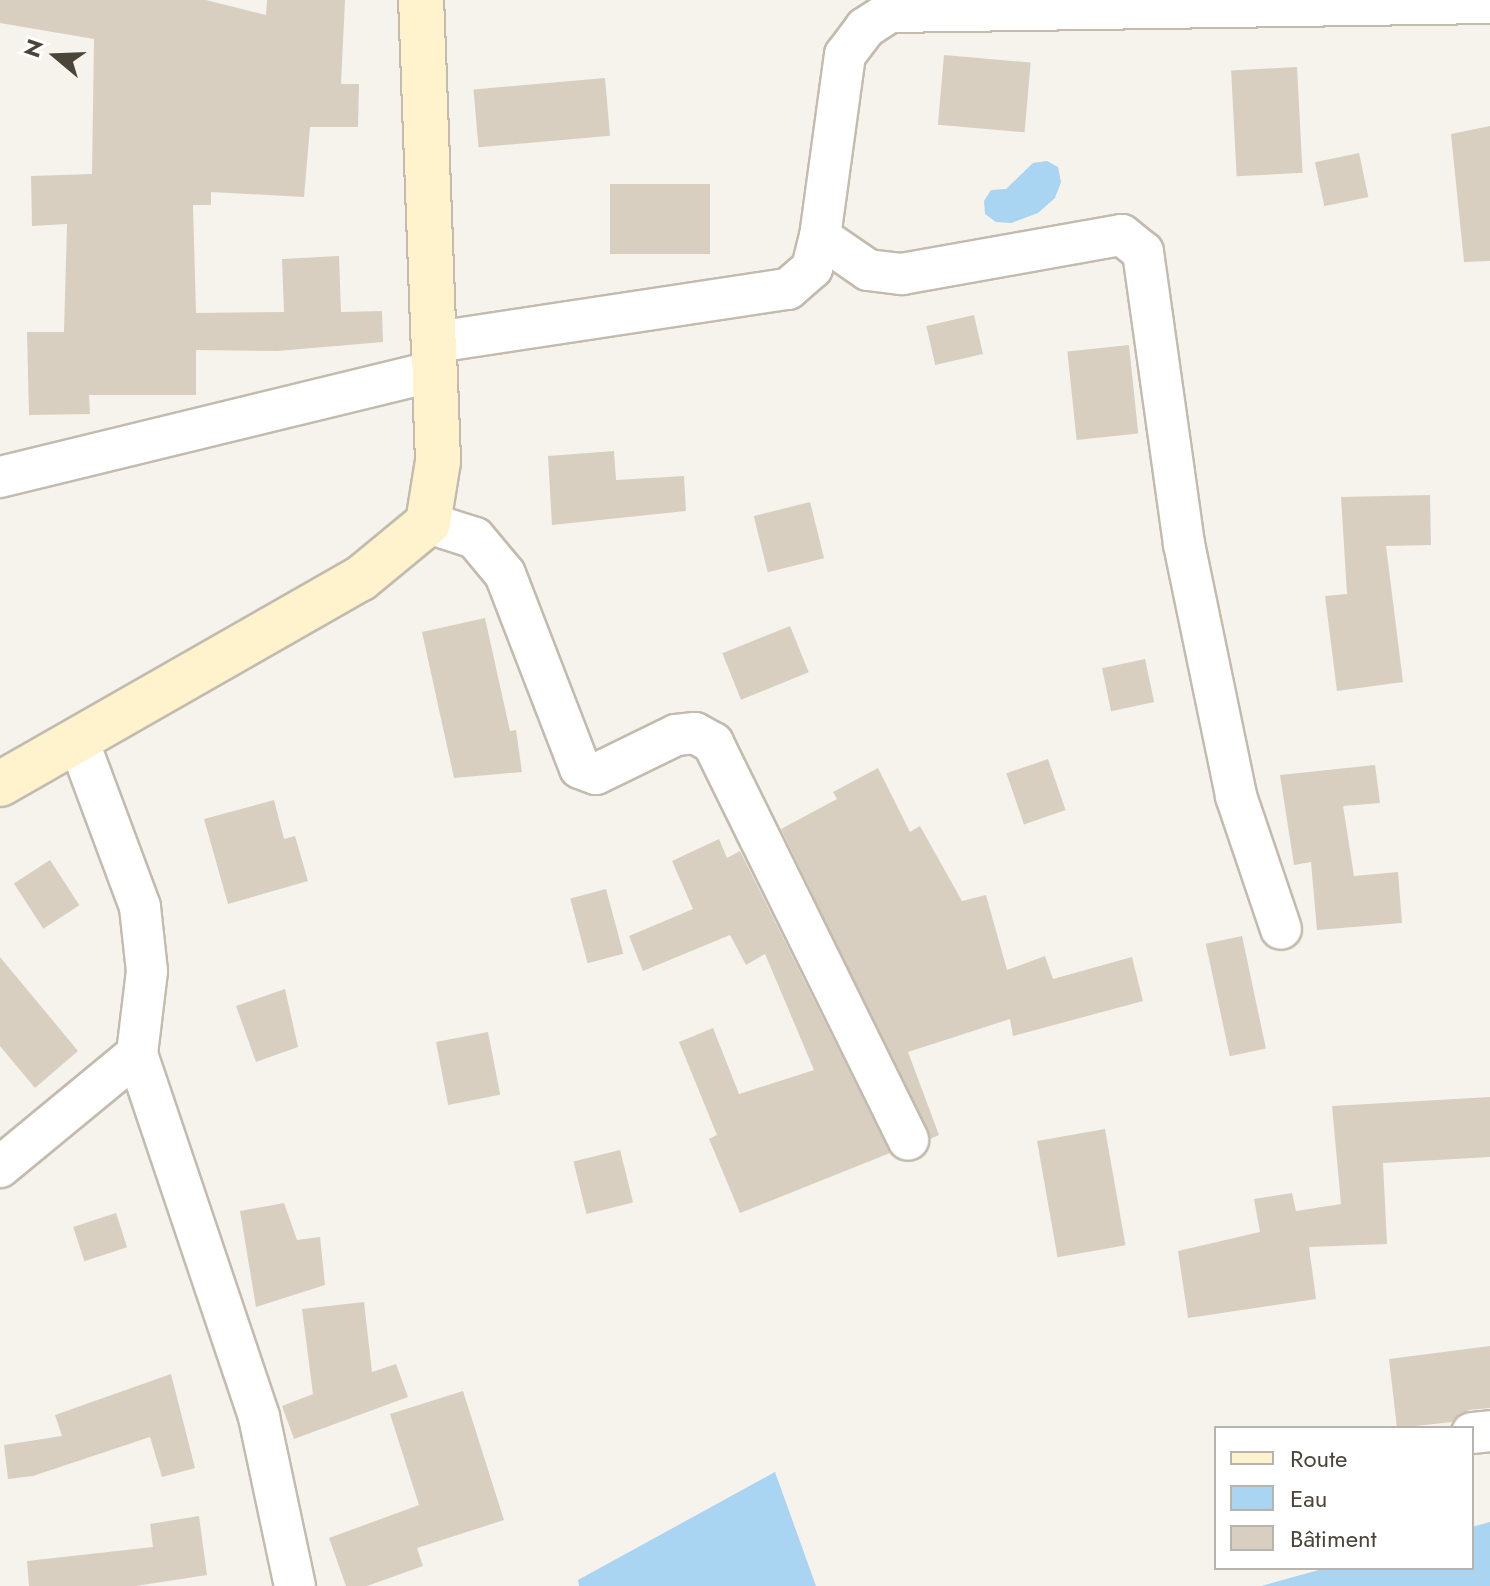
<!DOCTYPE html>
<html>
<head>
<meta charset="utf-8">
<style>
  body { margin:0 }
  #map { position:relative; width:1490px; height:1586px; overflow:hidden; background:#f6f3ec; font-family:Jost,sans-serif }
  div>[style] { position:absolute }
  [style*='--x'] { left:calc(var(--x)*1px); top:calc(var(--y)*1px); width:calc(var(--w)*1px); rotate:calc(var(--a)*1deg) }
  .water>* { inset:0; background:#a9d4f2 }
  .building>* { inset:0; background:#d8cfc1; transform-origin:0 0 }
  .roads { filter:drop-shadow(2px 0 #c2bbae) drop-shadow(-2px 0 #c2bbae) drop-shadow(0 2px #c2bbae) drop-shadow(0 -2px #c2bbae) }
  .street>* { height:40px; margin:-20px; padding:0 20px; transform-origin:20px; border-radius:20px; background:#fff }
  .secondary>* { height:44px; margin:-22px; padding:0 22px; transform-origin:22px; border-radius:22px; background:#fff3cd }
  span { translate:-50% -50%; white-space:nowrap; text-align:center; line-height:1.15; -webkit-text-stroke:7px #fff; paint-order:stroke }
  .legend { position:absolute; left:1214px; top:1426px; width:260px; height:144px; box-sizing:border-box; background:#fff; border:2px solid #b7b4b0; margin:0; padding:10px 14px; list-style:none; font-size:24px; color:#4b4439 }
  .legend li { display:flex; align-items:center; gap:16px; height:40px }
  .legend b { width:40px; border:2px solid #b7b4b0 }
  .north { position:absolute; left:16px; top:16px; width:80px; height:80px; -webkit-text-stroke:6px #fff; paint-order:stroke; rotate:289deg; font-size:22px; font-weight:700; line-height:32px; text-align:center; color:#4b4439 }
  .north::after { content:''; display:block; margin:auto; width:28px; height:36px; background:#4b4439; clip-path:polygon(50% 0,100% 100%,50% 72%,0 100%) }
</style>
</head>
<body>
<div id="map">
  <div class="water">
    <div style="clip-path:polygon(1047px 161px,1058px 167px,1061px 182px,1055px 198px,1038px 213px,1011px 223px,996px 222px,985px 214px,984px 201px,991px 190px,1006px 189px,1033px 163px)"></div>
    <div style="clip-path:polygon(775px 1472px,816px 1586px,579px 1586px,578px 1580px)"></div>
    <div style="clip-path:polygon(1490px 1522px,1490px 1586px,1261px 1586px,1326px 1568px,1472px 1568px,1472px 1527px)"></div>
  </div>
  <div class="building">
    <div style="clip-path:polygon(0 0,206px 0,266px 15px,267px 0,345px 0,341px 84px,359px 84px,358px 127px,310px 127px,304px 197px,211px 192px,211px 205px,193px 205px,196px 313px,284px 312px,282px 259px,339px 256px,341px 312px,382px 311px,383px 342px,277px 351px,196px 350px,196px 395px,89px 395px,90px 414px,29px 415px,27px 332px,64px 332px,67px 224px,32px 226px,31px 176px,92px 174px,94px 39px,0 23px)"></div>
    <div style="left:944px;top:55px;width:87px;height:70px;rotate:5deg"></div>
    <div style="left:1297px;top:67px;width:106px;height:66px;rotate:87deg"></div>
    <div style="left:605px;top:78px;width:58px;height:132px;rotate:85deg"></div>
    <div style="clip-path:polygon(1490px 126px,1490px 261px,1464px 262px,1451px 134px)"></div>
    <div style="left:1359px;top:153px;width:45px;height:45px;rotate:78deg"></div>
    <div style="left:710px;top:184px;width:70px;height:100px;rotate:90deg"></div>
    <div style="left:974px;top:315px;width:40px;height:49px;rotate:77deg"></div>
    <div style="left:1129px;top:345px;width:89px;height:62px;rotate:84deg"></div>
    <div style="clip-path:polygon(614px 451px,616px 480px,684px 476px,686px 511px,552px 525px,548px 456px)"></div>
    <div style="clip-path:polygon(1430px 495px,1431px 545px,1386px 546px,1403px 682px,1337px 691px,1325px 596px,1347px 594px,1341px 497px)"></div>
    <div style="left:810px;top:502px;width:58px;height:58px;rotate:76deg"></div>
    <div style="clip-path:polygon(485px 618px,510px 731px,516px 730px,522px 772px,454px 778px,422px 632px)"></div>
    <div style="left:790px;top:626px;width:50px;height:73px;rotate:68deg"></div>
    <div style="left:1145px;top:659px;width:44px;height:44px;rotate:78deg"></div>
    <div style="left:1048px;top:759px;width:54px;height:44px;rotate:71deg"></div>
    <div style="clip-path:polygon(1375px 765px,1380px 803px,1343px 806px,1354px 876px,1398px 872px,1402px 923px,1317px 930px,1311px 862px,1294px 865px,1280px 775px)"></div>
    <div style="clip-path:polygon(878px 768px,910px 832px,920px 826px,962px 901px,986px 895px,1007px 970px,1045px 956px,1053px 979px,1132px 957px,1143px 1001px,1013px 1036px,1010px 1019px,908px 1052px,939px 1135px,930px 1139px,781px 829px,837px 799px,833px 792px)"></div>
    <div style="clip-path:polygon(274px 800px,284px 839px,295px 836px,308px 881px,228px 904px,204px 819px)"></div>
    <div style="clip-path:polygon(719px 839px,727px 858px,740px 851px,890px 1153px,740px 1213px,709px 1139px,717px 1135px,679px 1042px,713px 1028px,739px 1094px,814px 1070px,765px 954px,746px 965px,730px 935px,643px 971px,629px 936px,693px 909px,672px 861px)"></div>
    <div style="left:50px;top:860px;width:54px;height:43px;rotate:57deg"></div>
    <div style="left:606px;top:889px;width:67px;height:37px;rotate:75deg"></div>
    <div style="left:1242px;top:936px;width:115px;height:37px;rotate:78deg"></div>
    <div style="clip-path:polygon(0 957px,78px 1051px,35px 1088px,0 1046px)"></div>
    <div style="clip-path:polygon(285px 989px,298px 1047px,256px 1062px,236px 1006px)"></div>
    <div style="left:488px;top:1032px;width:64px;height:53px;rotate:79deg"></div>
    <div style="clip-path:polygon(1490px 1097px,1490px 1157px,1383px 1163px,1387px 1244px,1309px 1247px,1316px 1299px,1188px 1318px,1178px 1251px,1260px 1232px,1254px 1199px,1292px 1193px,1296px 1211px,1341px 1204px,1332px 1106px)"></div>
    <div style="left:1105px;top:1129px;width:118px;height:69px;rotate:80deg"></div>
    <div style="left:620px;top:1150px;width:54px;height:48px;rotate:76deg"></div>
    <div style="clip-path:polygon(284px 1203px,297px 1240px,320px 1237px,325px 1285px,256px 1307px,240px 1211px)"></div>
    <div style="left:116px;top:1213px;width:36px;height:45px;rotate:72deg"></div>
    <div style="clip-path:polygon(364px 1302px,372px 1372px,396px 1364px,408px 1397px,294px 1439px,282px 1406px,313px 1394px,302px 1309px)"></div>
    <div style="clip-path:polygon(1490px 1346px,1490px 1408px,1469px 1410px,1452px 1422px,1397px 1428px,1389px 1359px)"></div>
    <div style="clip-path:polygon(171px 1374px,195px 1468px,162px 1477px,150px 1437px,33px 1476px,8px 1479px,4px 1445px,62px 1436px,55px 1415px)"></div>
    <div style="clip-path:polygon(463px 1391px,504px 1520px,417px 1548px,423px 1566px,367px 1586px,346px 1586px,329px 1538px,419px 1505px,390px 1414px)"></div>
    <div style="clip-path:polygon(199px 1516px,207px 1575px,136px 1586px,29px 1586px,27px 1561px,153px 1547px,150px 1524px)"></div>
  </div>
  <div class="roads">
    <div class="street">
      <div style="--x:820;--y:237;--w:58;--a:34.5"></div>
      <div style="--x:868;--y:270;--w:34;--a:7"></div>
      <div style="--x:902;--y:274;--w:223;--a:-10.1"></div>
      <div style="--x:1122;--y:235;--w:27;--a:39"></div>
      <div style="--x:1143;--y:252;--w:295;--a:82"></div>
      <div style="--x:1184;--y:544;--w:257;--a:78.3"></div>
      <div style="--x:1236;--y:796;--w:140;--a:71.3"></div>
      <div style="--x:436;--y:342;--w:356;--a:-8.6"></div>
      <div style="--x:788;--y:289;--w:32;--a:-41"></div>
      <div style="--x:812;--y:268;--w:32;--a:-76"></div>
      <div style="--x:820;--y:237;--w:184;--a:-82.2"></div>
      <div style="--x:845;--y:55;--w:34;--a:-53"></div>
      <div style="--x:865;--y:28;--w:30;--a:-33"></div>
      <div style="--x:890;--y:12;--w:600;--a:-0.86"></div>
      <div style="--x:0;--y:477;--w:444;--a:-13.7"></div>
      <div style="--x:428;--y:523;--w:49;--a:17.7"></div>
      <div style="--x:475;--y:538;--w:47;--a:50.2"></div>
      <div style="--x:505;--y:574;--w:208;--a:68.9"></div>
      <div style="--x:580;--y:768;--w:17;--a:21"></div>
      <div style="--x:596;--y:774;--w:89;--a:-26"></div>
      <div style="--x:676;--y:735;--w:19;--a:-6"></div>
      <div style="--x:695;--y:733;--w:21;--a:29"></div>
      <div style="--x:713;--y:743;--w:442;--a:63.8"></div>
      <div style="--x:78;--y:740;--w:178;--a:69.6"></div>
      <div style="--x:140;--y:907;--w:64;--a:83.8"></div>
      <div style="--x:147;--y:971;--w:84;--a:96.9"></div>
      <div style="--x:137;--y:1054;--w:383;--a:71.4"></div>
      <div style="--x:259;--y:1417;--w:173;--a:78"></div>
      <div style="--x:0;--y:1167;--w:178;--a:-39.5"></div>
      <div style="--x:1472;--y:1433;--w:18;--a:-6"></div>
    </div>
    <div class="secondary">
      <div style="--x:0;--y:784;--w:414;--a:-29.7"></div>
      <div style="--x:360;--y:579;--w:88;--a:-39.5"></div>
      <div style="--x:428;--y:523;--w:63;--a:-80.8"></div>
      <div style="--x:438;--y:461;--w:461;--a:-92.1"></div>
    </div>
  </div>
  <ul class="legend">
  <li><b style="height:10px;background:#fff3cd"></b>Route</li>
  <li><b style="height:22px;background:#a9d4f2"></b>Eau</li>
  <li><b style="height:22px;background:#d8cfc1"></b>Bâtiment</li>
  </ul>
  <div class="north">N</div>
</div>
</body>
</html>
